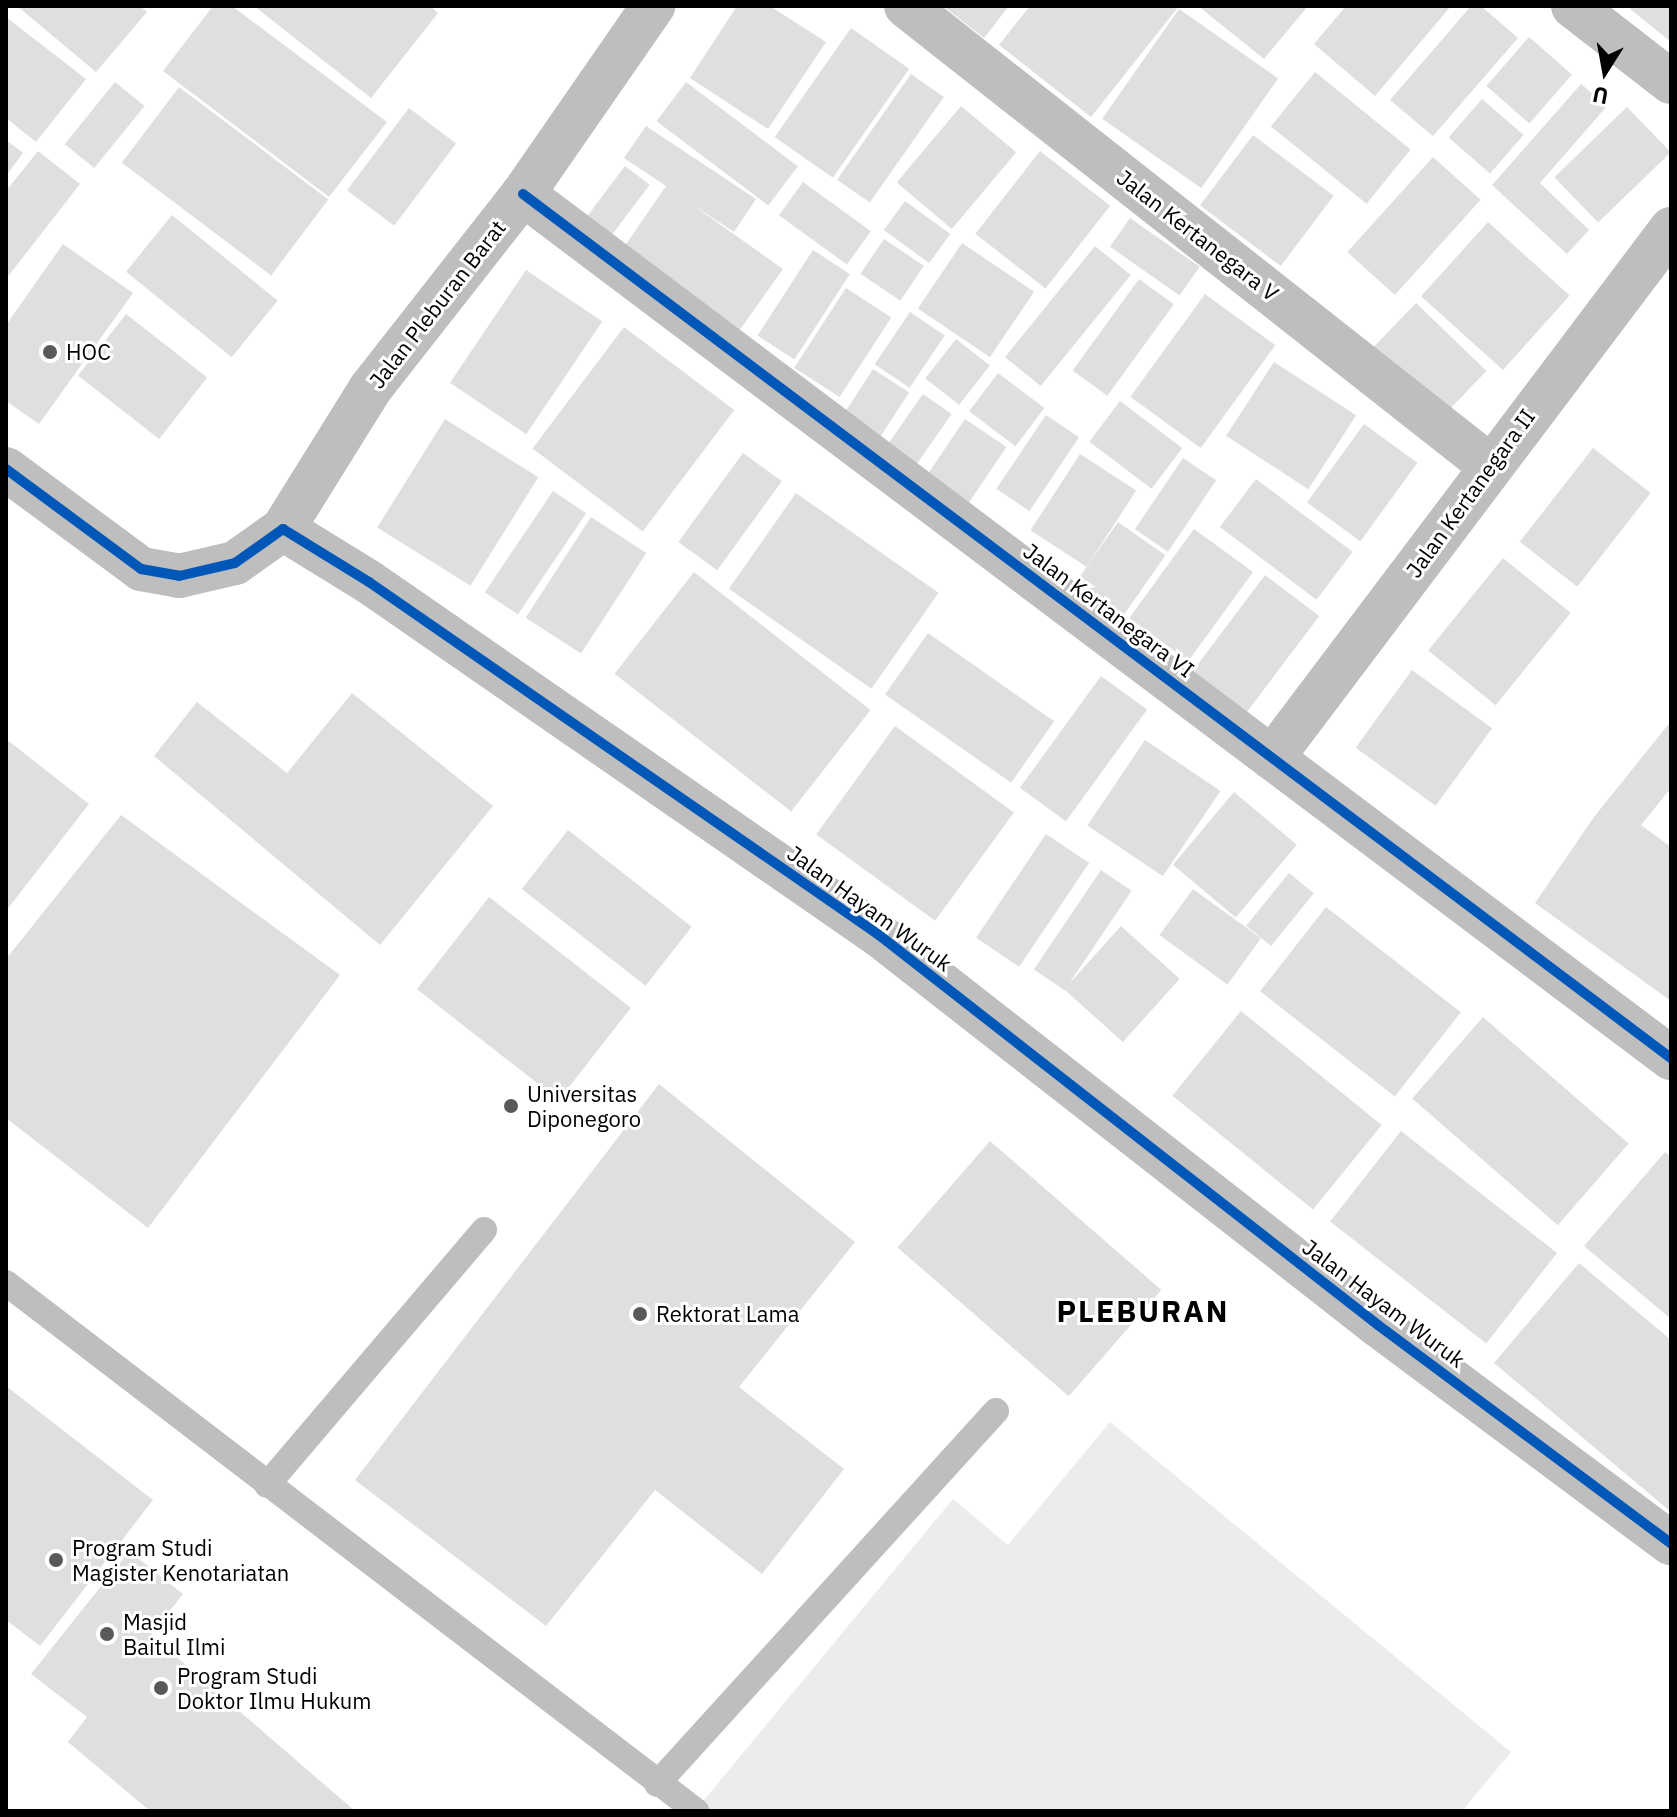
<!DOCTYPE html>
<html>
<head>
<meta charset="utf-8">
<style>
  body { margin:0 }
  #map { position:relative; width:1677px; height:1817px; overflow:hidden; background:#fff; font-family:"IBM Plex Sans",sans-serif }
  div>[style] { position:absolute }
  [style*='--x'] { left:calc(var(--x)*1px); top:calc(var(--y)*1px); width:calc(var(--w)*1px); rotate:calc(var(--a)*1deg) }
  .green>* { inset:0; background:#ececec }
  .building>* { inset:0; background:#dfdfdf; transform-origin:0 0 }
  .lane>* { height:26px; margin:-13px; padding:0 13px; transform-origin:13px; border-radius:13px; background:#bebebe }
  .street>* { height:44px; margin:-22px; padding:0 22px; transform-origin:22px; border-radius:22px; background:#bebebe }
  .cycleway>* { height:10px; margin:-5px; padding:0 5px; transform-origin:5px; border-radius:5px; background:#0057b8 }
  .dots>* { width:22px; height:22px; translate:-50% -50%; box-sizing:border-box; border:4px solid #fff; border-radius:50% }
  span { translate:-50% -50%; white-space:nowrap; text-align:center; line-height:1.15; -webkit-text-stroke:6px #fff; paint-order:stroke }
  .street-label { font-size:22px; color:#000 }
  .poi-label { font-size:22px; color:#000 }
  .left { translate:0 -50%; text-align:left }
  .district-label { font-size:30px; color:#000; font-weight:700; letter-spacing:2px }
  .frame { position:absolute; inset:0; border:8px solid #000; pointer-events:none }
  .north { position:absolute; left:1565px; top:32px; width:80px; height:80px; -webkit-text-stroke:6px #fff; paint-order:stroke; rotate:191deg; font-size:22px; font-weight:700; line-height:32px; text-align:center; color:#000 }
  .north::after { content:''; display:block; margin:auto; width:28px; height:36px; background:#000; clip-path:polygon(50% 0,100% 100%,50% 72%,0 100%) }
</style>
</head>
<body>
<div id="map">
  <div class="green">
    <div style="clip-path:polygon(1110px 1422px,1511px 1752px,1462px 1811px,695px 1811px,953px 1499px,1008px 1545px)"></div>
  </div>
  <div class="building">
    <div style="clip-path:polygon(17px 6px,140px 6px,147px 12px,96px 72px)"></div>
    <div style="clip-path:polygon(213px 6px,232px 6px,387px 122px,329px 197px,163px 71px)"></div>
    <div style="clip-path:polygon(254px 6px,430px 6px,438px 13px,371px 98px)"></div>
    <div style="clip-path:polygon(737px 6px,770px 6px,826px 42px,768px 129px,690px 78px)"></div>
    <div style="clip-path:polygon(943px 6px,1009px 6px,984px 38px)"></div>
    <div style="clip-path:polygon(1030px 6px,1179px 6px,1091px 117px,999px 45px)"></div>
    <div style="clip-path:polygon(1198px 6px,1308px 6px,1264px 59px)"></div>
    <div style="clip-path:polygon(1346px 6px,1451px 6px,1375px 96px,1314px 44px)"></div>
    <div style="clip-path:polygon(1471px 6px,1481px 6px,1518px 38px,1433px 136px,1390px 100px)"></div>
    <div style="clip-path:polygon(1633px 6px,1671px 6px,1671px 42px,1630px 9px)"></div>
    <div style="left:1179px;top:9px;width:121px;height:134px;rotate:35deg"></div>
    <div style="clip-path:polygon(6px 17px,86px 79px,36px 142px,6px 118px)"></div>
    <div style="left:851px;top:28px;width:71px;height:133px;rotate:35deg"></div>
    <div style="left:1529px;top:37px;width:57px;height:65px;rotate:41deg"></div>
    <div style="left:1315px;top:72px;width:123px;height:70px;rotate:39deg"></div>
    <div style="left:911px;top:74px;width:40px;height:129px;rotate:35deg"></div>
    <div style="left:115px;top:82px;width:38px;height:80px;rotate:39deg"></div>
    <div style="left:686px;top:82px;width:140px;height:49px;rotate:37deg"></div>
    <div style="clip-path:polygon(1581px 84px,1607px 106px,1540px 183px,1589px 230px,1567px 254px,1492px 185px)"></div>
    <div style="left:179px;top:87px;width:187px;height:95px;rotate:37deg"></div>
    <div style="left:1482px;top:99px;width:55px;height:51px;rotate:41deg"></div>
    <div style="left:961px;top:106px;width:72px;height:100px;rotate:40deg"></div>
    <div style="left:1627px;top:107px;width:63px;height:101px;rotate:46deg"></div>
    <div style="left:409px;top:108px;width:59px;height:103px;rotate:37deg"></div>
    <div style="clip-path:polygon(646px 126px,756px 199px,734px 232px,687px 201px,783px 269px,739px 331px,622px 250px,666px 186px,624px 158px)"></div>
    <div style="left:1253px;top:135px;width:101px;height:88px;rotate:37deg"></div>
    <div style="clip-path:polygon(6px 140px,23px 153px,6px 176px)"></div>
    <div style="clip-path:polygon(38px 151px,80px 184px,6px 279px,6px 191px)"></div>
    <div style="left:1040px;top:151px;width:89px;height:105px;rotate:38deg"></div>
    <div style="left:1433px;top:157px;width:64px;height:128px;rotate:42deg"></div>
    <div style="left:625px;top:166px;width:31px;height:71px;rotate:37deg"></div>
    <div style="left:803px;top:182px;width:84px;height:41px;rotate:36deg"></div>
    <div style="left:905px;top:201px;width:56px;height:36px;rotate:36deg"></div>
    <div style="left:172px;top:215px;width:136px;height:73px;rotate:39deg"></div>
    <div style="left:1130px;top:218px;width:85px;height:35px;rotate:35deg"></div>
    <div style="left:1488px;top:222px;width:110px;height:100px;rotate:42deg"></div>
    <div style="left:884px;top:239px;width:48px;height:42px;rotate:34deg"></div>
    <div style="left:962px;top:243px;width:87px;height:79px;rotate:34deg"></div>
    <div style="clip-path:polygon(63px 244px,133px 293px,39px 424px,6px 401px,6px 325px)"></div>
    <div style="left:1095px;top:246px;width:46px;height:143px;rotate:39deg"></div>
    <div style="left:813px;top:250px;width:44px;height:102px;rotate:33deg"></div>
    <div style="left:526px;top:270px;width:92px;height:136px;rotate:34deg"></div>
    <div style="left:1139px;top:279px;width:43px;height:113px;rotate:36deg"></div>
    <div style="left:846px;top:288px;width:54px;height:95px;rotate:33deg"></div>
    <div style="left:1205px;top:294px;width:87px;height:127px;rotate:36deg"></div>
    <div style="left:1416px;top:303px;width:98px;height:69px;rotate:44deg"></div>
    <div style="left:910px;top:312px;width:42px;height:63px;rotate:34deg"></div>
    <div style="left:126px;top:314px;width:103px;height:78px;rotate:38deg"></div>
    <div style="left:624px;top:327px;width:138px;height:152px;rotate:37deg"></div>
    <div style="left:956px;top:339px;width:43px;height:50px;rotate:38deg"></div>
    <div style="left:1274px;top:362px;width:98px;height:88px;rotate:33deg"></div>
    <div style="left:873px;top:369px;width:43px;height:62px;rotate:33deg"></div>
    <div style="left:998px;top:373px;width:58px;height:48px;rotate:37deg"></div>
    <div style="left:923px;top:394px;width:35px;height:75px;rotate:35deg"></div>
    <div style="left:1120px;top:401px;width:78px;height:51px;rotate:37deg"></div>
    <div style="left:1046px;top:415px;width:40px;height:89px;rotate:34deg"></div>
    <div style="left:445px;top:419px;width:110px;height:128px;rotate:32deg"></div>
    <div style="left:965px;top:419px;width:50px;height:71px;rotate:34deg"></div>
    <div style="left:1364px;top:424px;width:66px;height:97px;rotate:36deg"></div>
    <div style="left:1593px;top:448px;width:73px;height:119px;rotate:38deg"></div>
    <div style="left:743px;top:453px;width:48px;height:110px;rotate:36deg"></div>
    <div style="left:1080px;top:454px;width:67px;height:91px;rotate:33deg"></div>
    <div style="left:1183px;top:458px;width:40px;height:86px;rotate:34deg"></div>
    <div style="left:1256px;top:479px;width:121px;height:60px;rotate:37deg"></div>
    <div style="left:553px;top:491px;width:40px;height:122px;rotate:34deg"></div>
    <div style="left:796px;top:493px;width:174px;height:117px;rotate:35deg"></div>
    <div style="left:591px;top:517px;width:66px;height:120px;rotate:33deg"></div>
    <div style="left:1118px;top:522px;width:58px;height:78px;rotate:35deg"></div>
    <div style="left:1194px;top:529px;width:73px;height:110px;rotate:36deg"></div>
    <div style="left:1503px;top:558px;width:87px;height:119px;rotate:39deg"></div>
    <div style="left:694px;top:572px;width:224px;height:129px;rotate:38deg"></div>
    <div style="left:1265px;top:575px;width:68px;height:132px;rotate:37deg"></div>
    <div style="left:928px;top:633px;width:154px;height:75px;rotate:35deg"></div>
    <div style="left:1412px;top:670px;width:99px;height:96px;rotate:36deg"></div>
    <div style="left:1101px;top:676px;width:57px;height:138px;rotate:36deg"></div>
    <div style="clip-path:polygon(352px 693px,493px 806px,380px 945px,154px 756px,197px 702px,287px 773px)"></div>
    <div style="clip-path:polygon(1671px 721px,1671px 788px,1641px 825px,1671px 847px,1671px 1001px,1535px 903px,1594px 817px)"></div>
    <div style="left:895px;top:726px;width:147px;height:134px;rotate:36deg"></div>
    <div style="clip-path:polygon(6px 739px,89px 804px,6px 911px)"></div>
    <div style="left:1145px;top:740px;width:91px;height:103px;rotate:34deg"></div>
    <div style="left:1234px;top:792px;width:82px;height:95px;rotate:40deg"></div>
    <div style="clip-path:polygon(121px 815px,340px 975px,148px 1228px,6px 1118px,6px 959px)"></div>
    <div style="left:568px;top:830px;width:157px;height:75px;rotate:38deg"></div>
    <div style="left:1046px;top:834px;width:52px;height:125px;rotate:34deg"></div>
    <div style="left:1101px;top:870px;width:37px;height:120px;rotate:34deg"></div>
    <div style="left:1289px;top:873px;width:32px;height:68px;rotate:39deg"></div>
    <div style="left:1193px;top:889px;width:84px;height:57px;rotate:36deg"></div>
    <div style="left:489px;top:897px;width:180px;height:117px;rotate:38deg"></div>
    <div style="left:1326px;top:907px;width:171px;height:107px;rotate:38deg"></div>
    <div style="left:1121px;top:926px;width:79px;height:85px;rotate:42deg"></div>
    <div style="left:1241px;top:1011px;width:181px;height:109px;rotate:39deg"></div>
    <div style="left:1483px;top:1017px;width:193px;height:108px;rotate:41deg"></div>
    <div style="clip-path:polygon(659px 1084px,855px 1242px,739px 1387px,844px 1469px,762px 1574px,655px 1490px,546px 1626px,355px 1480px)"></div>
    <div style="left:1401px;top:1131px;width:198px;height:115px;rotate:38deg"></div>
    <div style="left:990px;top:1141px;width:227px;height:141px;rotate:41deg"></div>
    <div style="clip-path:polygon(1665px 1152px,1671px 1157px,1671px 1319px,1584px 1246px)"></div>
    <div style="clip-path:polygon(1579px 1263px,1671px 1340px,1671px 1512px,1494px 1363px)"></div>
    <div style="clip-path:polygon(6px 1386px,153px 1500px,40px 1646px,6px 1620px)"></div>
    <div style="clip-path:polygon(129px 1551px,183px 1594px,151px 1635px,355px 1811px,150px 1811px,68px 1742px,87px 1717px,31px 1674px)"></div>
  </div>
  <div class="lane">
    <div style="--x:6;--y:1283;--w:869;--a:37.42"></div>
    <div style="--x:267;--y:1485;--w:335;--a:-49.6"></div>
    <div style="--x:657;--y:1784;--w:504;--a:-47.73"></div>
  </div>
  <div class="street">
    <div style="--x:906;--y:6;--w:742;--a:38.21"></div>
    <div style="--x:1573;--y:6;--w:124;--a:37.8"></div>
    <div style="--x:523;--y:194;--w:1437;--a:36.97"></div>
    <div style="--x:6;--y:469;--w:168;--a:36.5"></div>
    <div style="--x:141;--y:569;--w:39;--a:10"></div>
    <div style="--x:179;--y:576;--w:57;--a:-13.1"></div>
    <div style="--x:235;--y:563;--w:59;--a:-35.3"></div>
    <div style="--x:283;--y:529;--w:101;--a:31.6"></div>
    <div style="--x:369;--y:582;--w:620;--a:34.69"></div>
    <div style="--x:879;--y:935;--w:633;--a:38.01"></div>
    <div style="--x:1378;--y:1325;--w:365;--a:36.7"></div>
    <div style="--x:283;--y:529;--w:165;--a:-58.1"></div>
    <div style="--x:370;--y:389;--w:248;--a:-51.9"></div>
    <div style="--x:523;--y:194;--w:229;--a:-55.3"></div>
    <div style="--x:1272;--y:758;--w:663;--a:-52.97"></div>
  </div>
  <div class="cycleway">
    <div style="--x:523;--y:194;--w:1437;--a:36.97"></div>
    <div style="--x:6;--y:469;--w:168;--a:36.5"></div>
    <div style="--x:141;--y:569;--w:39;--a:10"></div>
    <div style="--x:179;--y:576;--w:57;--a:-13.1"></div>
    <div style="--x:235;--y:563;--w:59;--a:-35.3"></div>
    <div style="--x:283;--y:529;--w:101;--a:31.6"></div>
    <div style="--x:369;--y:582;--w:620;--a:34.69"></div>
    <div style="--x:879;--y:935;--w:633;--a:38.01"></div>
    <div style="--x:1378;--y:1325;--w:365;--a:36.7"></div>
  </div>
  <div class="dots">
    <div style="left:50px;top:352px;background:#595959"></div>
    <div style="left:511px;top:1106px;background:#595959"></div>
    <div style="left:640px;top:1314px;background:#595959"></div>
    <div style="left:56px;top:1560px;background:#595959"></div>
    <div style="left:107px;top:1634px;background:#595959"></div>
    <div style="left:161px;top:1688px;background:#595959"></div>
  </div>
  <div class="street-label">
    <span style="left:1198px;top:235px;rotate:38deg">Jalan Kertanegara V</span>
    <span style="left:437px;top:304px;rotate:-52deg">Jalan Pleburan Barat</span>
    <span style="left:1470px;top:493px;rotate:-54deg">Jalan Kertanegara II</span>
    <span style="left:1109px;top:610px;rotate:37deg">Jalan Kertanegara VI</span>
    <span style="left:870px;top:908px;rotate:36deg">Jalan Hayam Wuruk</span>
    <span style="left:1384px;top:1303px;rotate:37deg">Jalan Hayam Wuruk</span>
  </div>
  <div class="poi-label">
    <span class="left" style="left:66px;top:352px">HOC</span>
    <span class="left" style="left:527px;top:1106px">Universitas<br>Diponegoro</span>
    <span class="left" style="left:656px;top:1314px">Rektorat Lama</span>
    <span class="left" style="left:72px;top:1560px">Program Studi<br>Magister Kenotariatan</span>
    <span class="left" style="left:123px;top:1634px">Masjid<br>Baitul Ilmi</span>
    <span class="left" style="left:177px;top:1688px">Program Studi<br>Doktor Ilmu Hukum</span>
  </div>
  <div class="district-label">
    <span style="left:1143px;top:1311px">PLEBURAN</span>
  </div>
  <div class="frame"></div>
  <div class="north">U</div>
</div>
</body>
</html>
